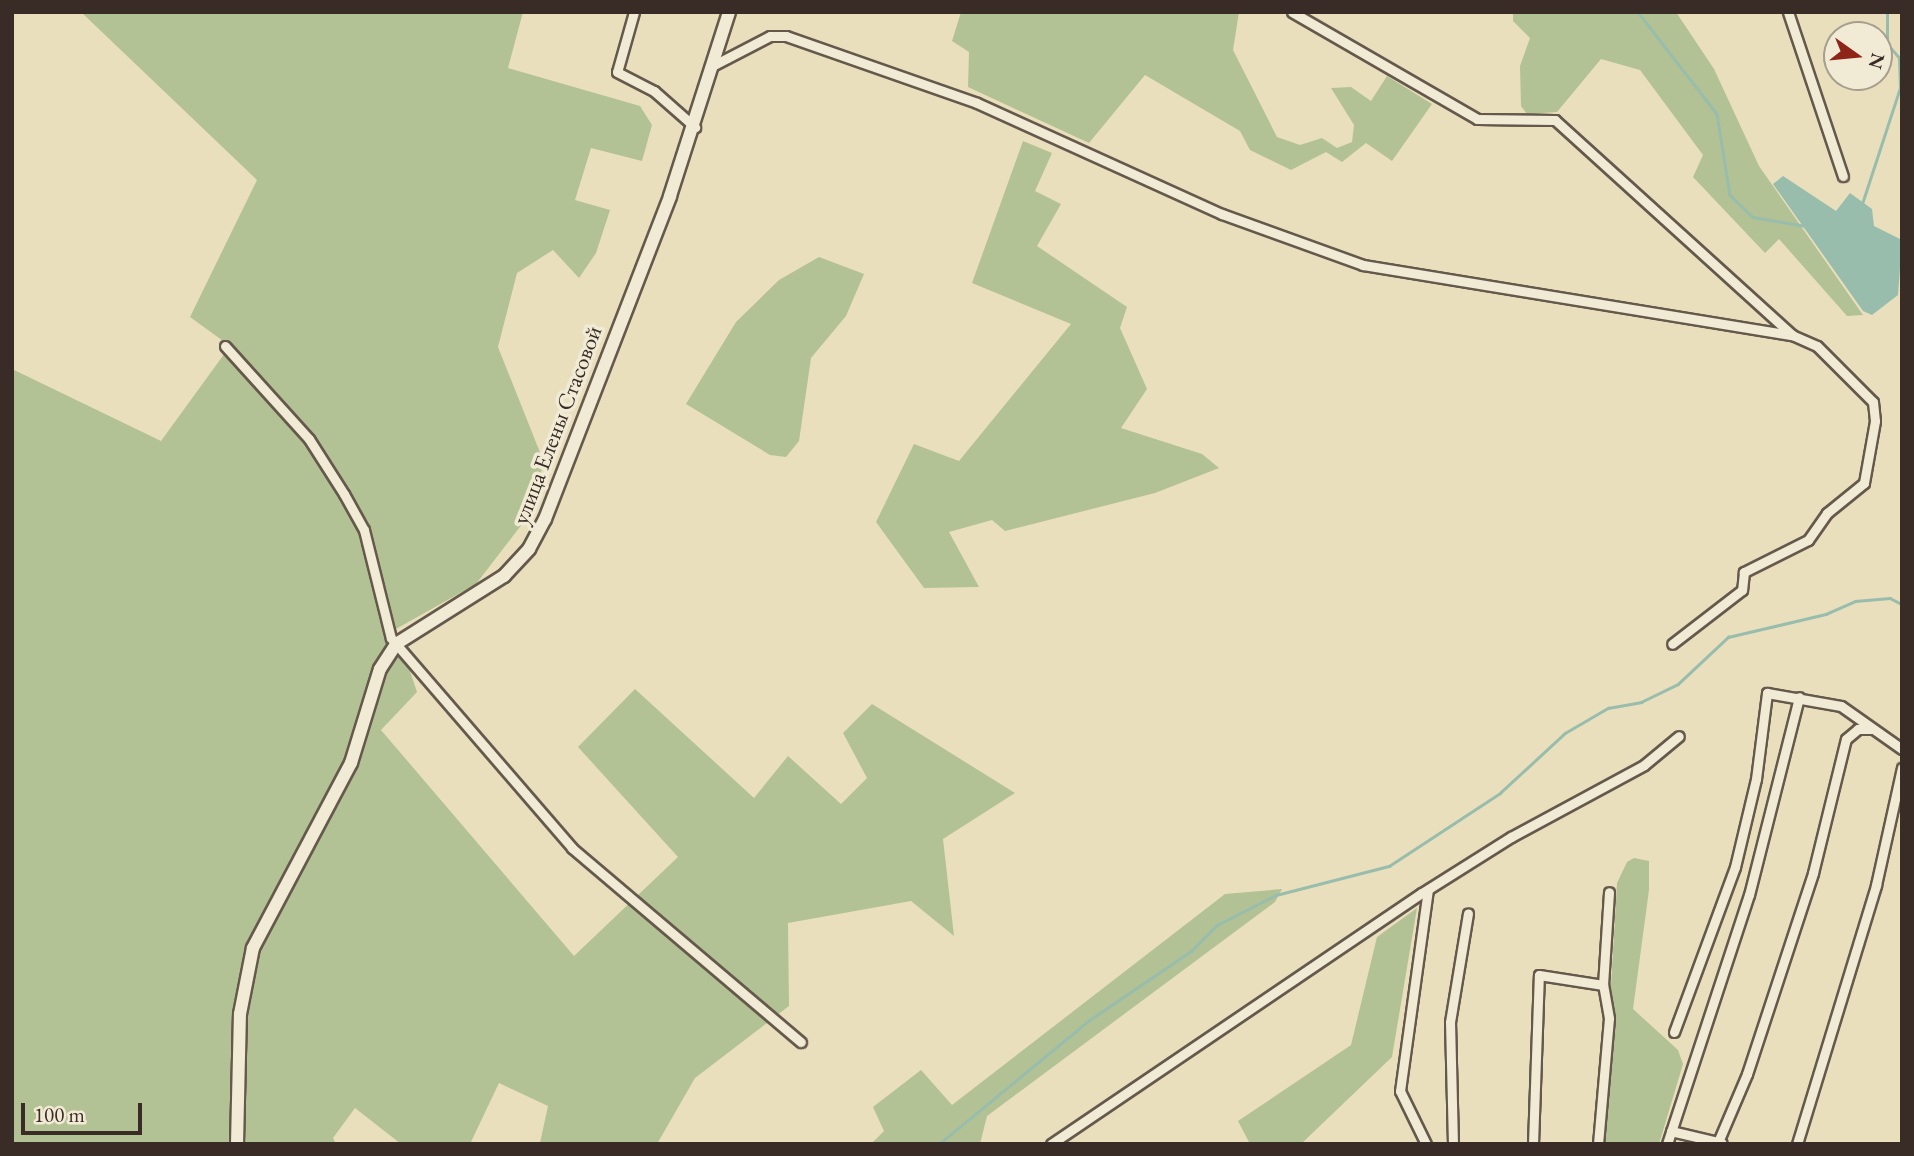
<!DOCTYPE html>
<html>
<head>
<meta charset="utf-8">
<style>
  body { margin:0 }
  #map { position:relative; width:1914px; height:1156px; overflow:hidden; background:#e9dfbd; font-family:"EB Garamond",serif }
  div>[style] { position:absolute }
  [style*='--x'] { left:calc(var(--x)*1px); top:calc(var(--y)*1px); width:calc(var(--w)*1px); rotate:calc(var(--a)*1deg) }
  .green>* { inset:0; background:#b3c294 }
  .water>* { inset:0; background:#98bdac }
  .stream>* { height:2.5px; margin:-1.25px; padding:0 1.25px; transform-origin:1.25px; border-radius:1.25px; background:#98bdac }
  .roads { filter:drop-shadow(2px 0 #65594c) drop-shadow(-2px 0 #65594c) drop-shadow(0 2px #65594c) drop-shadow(0 -2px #65594c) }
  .minor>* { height:9px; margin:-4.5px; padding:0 4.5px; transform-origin:4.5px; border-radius:4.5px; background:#f1ead4 }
  .secondary>* { height:12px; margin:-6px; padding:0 6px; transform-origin:6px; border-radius:6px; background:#f1ead4 }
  span { translate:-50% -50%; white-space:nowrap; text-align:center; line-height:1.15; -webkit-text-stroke:7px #f1ead4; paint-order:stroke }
  .street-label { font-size:23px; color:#392c26 }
  .frame { position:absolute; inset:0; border:14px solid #392c26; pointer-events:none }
  .north { position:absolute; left:1823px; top:21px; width:70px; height:70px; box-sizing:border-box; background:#f1ead4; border:2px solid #a79e8e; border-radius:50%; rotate:105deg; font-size:19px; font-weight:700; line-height:28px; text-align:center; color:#392c26 }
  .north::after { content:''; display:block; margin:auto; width:24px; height:32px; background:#8f2418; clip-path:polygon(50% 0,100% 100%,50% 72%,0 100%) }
  .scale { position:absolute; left:21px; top:1103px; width:121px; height:32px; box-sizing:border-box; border:4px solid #392c26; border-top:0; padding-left:9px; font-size:21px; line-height:24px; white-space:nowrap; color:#392c26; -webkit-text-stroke:5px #f1ead4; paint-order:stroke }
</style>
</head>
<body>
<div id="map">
  <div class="green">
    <div style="clip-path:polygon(81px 12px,523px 12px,508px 68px,640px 106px,652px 125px,642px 161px,591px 148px,575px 200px,610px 210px,596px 253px,579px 278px,553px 250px,517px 273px,498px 347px,543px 460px,536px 506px,476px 584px,396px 629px,417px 692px,381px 730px,574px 956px,678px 857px,578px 747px,635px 689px,754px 798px,788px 756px,841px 804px,867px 778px,843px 733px,872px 704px,1015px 793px,943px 839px,954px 936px,911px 901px,788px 923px,789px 1006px,695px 1078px,657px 1144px,540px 1143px,548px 1106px,499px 1083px,470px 1144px,401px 1144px,355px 1108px,333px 1138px,336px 1144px,12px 1144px,12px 369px,161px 441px,230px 346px,190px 317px,257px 180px)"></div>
    <div style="clip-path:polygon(961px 12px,1239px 12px,1233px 50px,1277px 137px,1300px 145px,1322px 138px,1337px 148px,1352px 142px,1354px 125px,1331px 88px,1351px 87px,1371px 101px,1387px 76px,1432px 104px,1392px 161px,1366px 143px,1342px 162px,1326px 152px,1291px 170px,1250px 150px,1240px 131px,1145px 75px,1089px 143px,968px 87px,969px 52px,952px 41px)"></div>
    <div style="clip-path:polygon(1513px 12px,1676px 12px,1714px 69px,1759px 166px,1863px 315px,1847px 316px,1779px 239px,1765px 253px,1693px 177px,1703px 155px,1640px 70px,1601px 59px,1557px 112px,1527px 114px,1521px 106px,1520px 66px,1530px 38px,1513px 21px)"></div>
    <div style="clip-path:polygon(1023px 141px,1052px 153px,1035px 191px,1061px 204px,1037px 246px,1127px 307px,1120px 328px,1147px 389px,1121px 428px,1202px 454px,1219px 468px,1155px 493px,1005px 531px,992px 520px,949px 532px,979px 587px,924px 588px,876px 522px,914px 444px,959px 461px,1071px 324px,972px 283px)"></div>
    <div style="clip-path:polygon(819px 257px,864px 274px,846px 316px,811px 358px,799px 441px,786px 457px,770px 455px,686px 404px,736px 322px,779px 280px)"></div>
    <div style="clip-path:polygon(1634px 858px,1649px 861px,1649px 890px,1633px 1009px,1678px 1050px,1683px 1064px,1659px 1144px,1604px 1144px,1616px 1023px,1610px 1002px,1617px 883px,1627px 862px)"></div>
    <div style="clip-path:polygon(1282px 889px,1275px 902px,987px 1116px,980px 1144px,871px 1144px,884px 1131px,873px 1107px,921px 1070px,952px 1105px,1225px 894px)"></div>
    <div style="clip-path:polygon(1417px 908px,1392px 1057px,1301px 1144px,1250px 1144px,1238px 1121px,1351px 1045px,1377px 937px)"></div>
  </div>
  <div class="water">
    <div style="clip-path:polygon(1783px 176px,1836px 211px,1850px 193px,1872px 209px,1874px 226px,1902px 240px,1898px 295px,1872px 315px,1863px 311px,1773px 184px)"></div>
  </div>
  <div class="stream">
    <div style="--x:1638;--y:12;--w:129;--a:52.2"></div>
    <div style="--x:1717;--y:114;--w:82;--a:80.9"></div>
    <div style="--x:1730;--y:195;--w:32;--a:44"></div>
    <div style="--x:1753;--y:217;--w:53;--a:9.8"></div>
    <div style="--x:1862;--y:204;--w:122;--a:-71.9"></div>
    <div style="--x:1900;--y:88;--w:30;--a:-92"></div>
    <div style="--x:1899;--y:58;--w:18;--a:-131"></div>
    <div style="--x:1887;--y:44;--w:32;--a:-90"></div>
    <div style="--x:939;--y:1144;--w:193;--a:-39.5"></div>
    <div style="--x:1088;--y:1021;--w:125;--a:-34.2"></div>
    <div style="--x:1191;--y:951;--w:37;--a:-45"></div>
    <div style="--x:1217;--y:925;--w:66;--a:-27"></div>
    <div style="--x:1276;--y:895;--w:117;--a:-14.4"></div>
    <div style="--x:1389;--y:866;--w:133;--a:-33.3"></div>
    <div style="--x:1500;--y:793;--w:88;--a:-42.7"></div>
    <div style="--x:1565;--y:733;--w:50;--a:-30.2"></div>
    <div style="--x:1608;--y:708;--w:34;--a:-10"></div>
    <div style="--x:1641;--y:702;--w:41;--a:-25.9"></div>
    <div style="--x:1678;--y:684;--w:69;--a:-43.2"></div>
    <div style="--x:1728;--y:637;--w:101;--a:-13.2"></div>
    <div style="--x:1826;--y:614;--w:32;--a:-24"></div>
    <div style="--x:1855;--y:601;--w:35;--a:-5"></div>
    <div style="--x:1890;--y:598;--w:13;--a:27"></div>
  </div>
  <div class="roads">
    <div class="minor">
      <div style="--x:634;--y:12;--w:62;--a:105.8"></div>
      <div style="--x:617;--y:72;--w:42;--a:27.2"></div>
      <div style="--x:654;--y:91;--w:55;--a:41.3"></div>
      <div style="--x:1292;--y:12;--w:214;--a:30"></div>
      <div style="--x:1477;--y:119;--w:78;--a:0.7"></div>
      <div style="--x:1555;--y:120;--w:320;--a:42.2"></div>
      <div style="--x:1792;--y:335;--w:27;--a:24"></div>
      <div style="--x:1817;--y:346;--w:79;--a:45"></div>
      <div style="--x:1873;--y:402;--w:19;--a:84"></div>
      <div style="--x:1875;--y:421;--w:63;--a:100.1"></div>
      <div style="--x:1864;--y:483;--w:48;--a:141"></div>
      <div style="--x:1827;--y:513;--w:33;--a:125"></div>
      <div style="--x:1808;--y:540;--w:72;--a:153.4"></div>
      <div style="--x:1744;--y:572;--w:18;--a:96"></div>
      <div style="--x:1742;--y:590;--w:88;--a:142.4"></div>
      <div style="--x:1788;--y:12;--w:173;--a:71.5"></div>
      <div style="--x:714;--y:65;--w:63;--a:-27.4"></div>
      <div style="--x:770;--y:36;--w:16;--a:0"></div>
      <div style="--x:786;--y:36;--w:202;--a:19.3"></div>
      <div style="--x:977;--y:103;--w:269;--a:24.4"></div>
      <div style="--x:1222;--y:214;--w:150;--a:19.9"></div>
      <div style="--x:1363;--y:265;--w:435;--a:9.3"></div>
      <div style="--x:225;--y:346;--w:125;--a:47.9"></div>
      <div style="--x:309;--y:439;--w:65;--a:57.5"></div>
      <div style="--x:344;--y:494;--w:41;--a:60.9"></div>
      <div style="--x:364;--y:530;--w:111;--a:76"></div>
      <div style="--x:391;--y:638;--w:277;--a:49.2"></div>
      <div style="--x:572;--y:848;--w:300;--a:40.3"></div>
      <div style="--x:1674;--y:1032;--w:176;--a:-69.7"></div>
      <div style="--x:1735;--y:867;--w:90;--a:-76.6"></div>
      <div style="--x:1756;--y:779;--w:87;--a:-82.7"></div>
      <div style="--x:1767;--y:693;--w:75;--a:10"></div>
      <div style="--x:1841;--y:706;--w:75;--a:35.2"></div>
      <div style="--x:1671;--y:1131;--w:52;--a:13.2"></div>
      <div style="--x:1718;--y:1142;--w:74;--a:-66.9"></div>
      <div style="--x:1747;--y:1074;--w:212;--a:-71.8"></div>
      <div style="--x:1813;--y:873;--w:138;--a:-76.2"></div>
      <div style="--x:1846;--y:739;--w:16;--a:-40"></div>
      <div style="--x:1858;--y:729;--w:13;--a:0"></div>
      <div style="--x:1051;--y:1144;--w:448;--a:-34.1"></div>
      <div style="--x:1422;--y:893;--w:105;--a:-32.2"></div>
      <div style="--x:1511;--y:837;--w:151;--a:-28.4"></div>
      <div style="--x:1644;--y:765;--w:45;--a:-39.6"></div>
      <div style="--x:1426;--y:1144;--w:59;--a:-116.1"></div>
      <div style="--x:1400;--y:1091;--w:203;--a:-82.1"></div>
      <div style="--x:1453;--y:1144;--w:122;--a:-91.4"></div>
      <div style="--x:1450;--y:1022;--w:110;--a:-80.6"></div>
      <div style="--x:1533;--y:1144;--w:169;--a:-88"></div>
      <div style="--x:1539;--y:975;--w:65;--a:8.9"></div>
      <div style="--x:1598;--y:1144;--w:126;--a:-85"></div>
      <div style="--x:1609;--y:1018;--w:34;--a:-100"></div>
      <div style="--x:1603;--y:985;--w:93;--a:-86.3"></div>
      <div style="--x:1667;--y:1144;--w:262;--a:-71.8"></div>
      <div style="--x:1749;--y:895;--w:204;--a:-75.8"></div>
      <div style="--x:1797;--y:1144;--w:271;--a:-73"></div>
      <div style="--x:1876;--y:885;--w:120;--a:-77.5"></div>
    </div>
    <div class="secondary">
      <div style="--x:237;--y:1144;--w:130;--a:-88.7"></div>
      <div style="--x:240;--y:1014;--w:67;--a:-78.9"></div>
      <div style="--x:253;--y:948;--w:209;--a:-62.1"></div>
      <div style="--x:351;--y:763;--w:98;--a:-72.9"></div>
      <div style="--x:380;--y:669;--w:30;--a:-57"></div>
      <div style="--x:396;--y:644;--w:128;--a:-32.2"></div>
      <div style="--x:504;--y:576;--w:37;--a:-47"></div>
      <div style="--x:529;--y:549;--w:34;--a:-62"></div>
      <div style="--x:545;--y:519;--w:346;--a:-68.8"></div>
      <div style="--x:670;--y:196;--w:193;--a:-72.2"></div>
    </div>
  </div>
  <div class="street-label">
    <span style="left:557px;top:425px;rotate:-69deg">улица Елены Стасовой</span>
  </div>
  <div class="frame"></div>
  <div class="north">N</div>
  <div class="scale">100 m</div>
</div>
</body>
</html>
